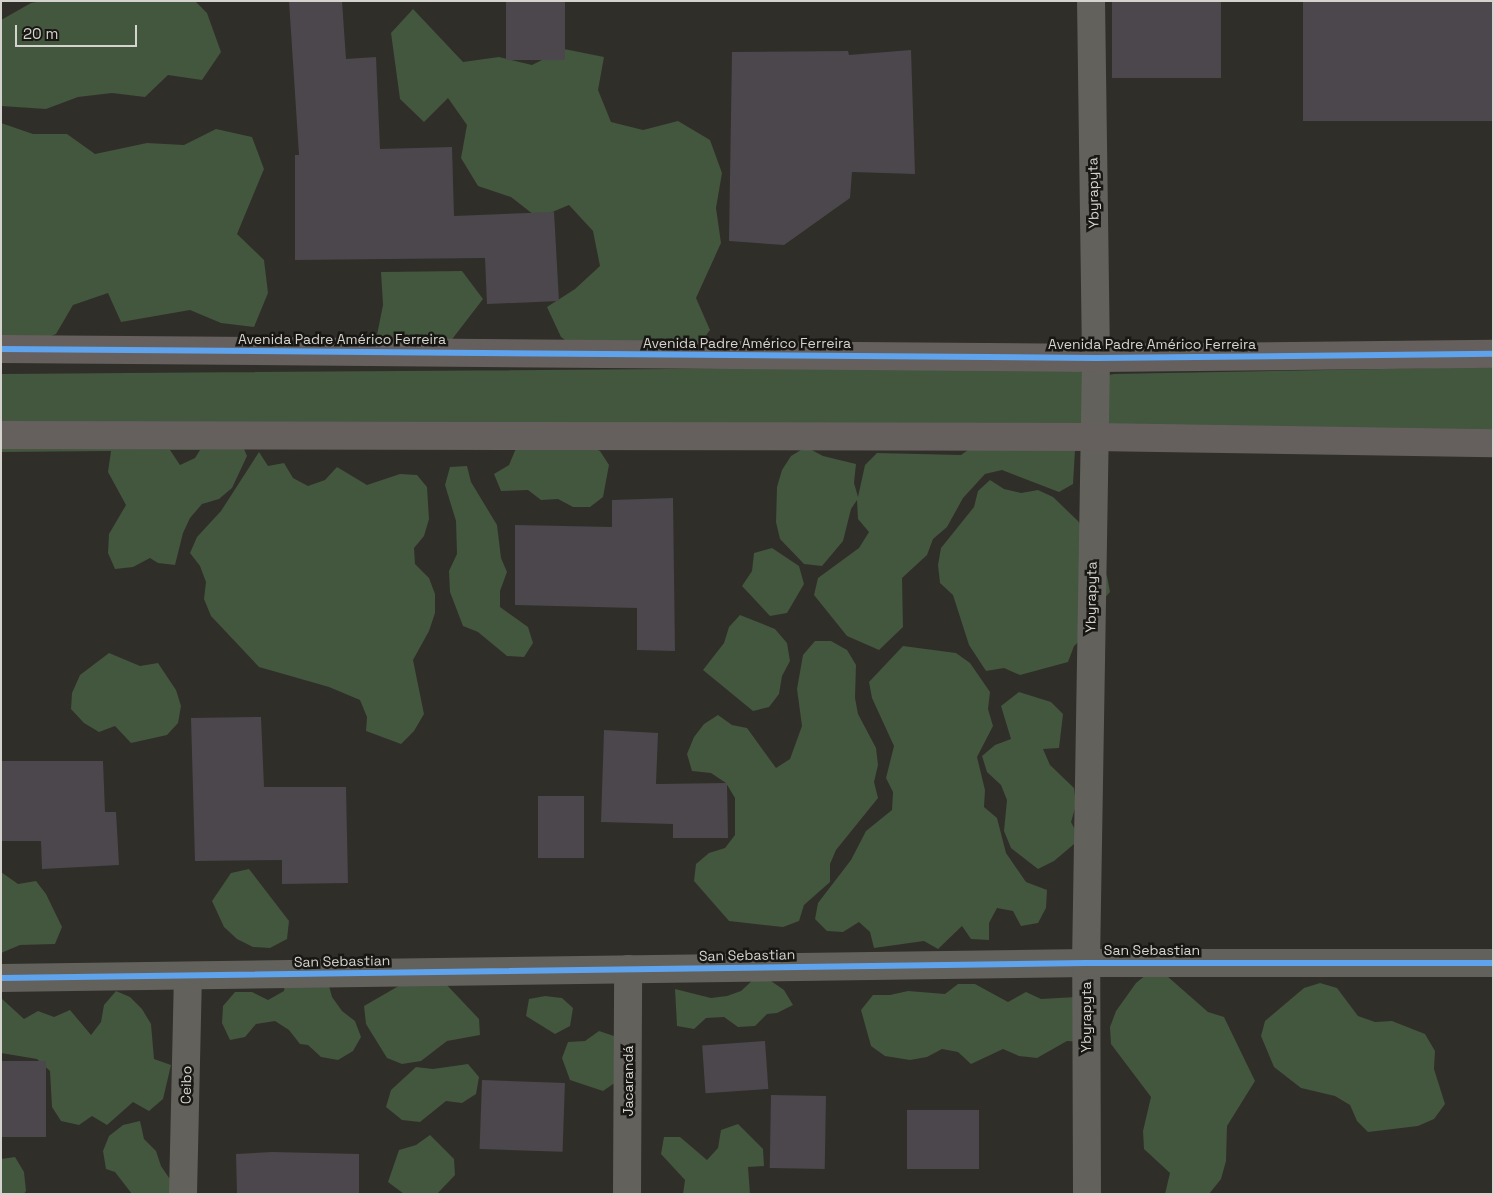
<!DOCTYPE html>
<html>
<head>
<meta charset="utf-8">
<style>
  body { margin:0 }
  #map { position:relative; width:1494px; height:1195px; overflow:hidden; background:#302e28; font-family:"Space Grotesk",sans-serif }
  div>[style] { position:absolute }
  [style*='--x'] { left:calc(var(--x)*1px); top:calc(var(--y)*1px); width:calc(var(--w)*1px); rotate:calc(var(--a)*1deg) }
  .green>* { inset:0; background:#43563e }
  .building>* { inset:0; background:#4b474c; transform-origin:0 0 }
  .street>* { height:28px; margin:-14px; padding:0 14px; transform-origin:14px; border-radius:14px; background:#62615c }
  .secondary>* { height:28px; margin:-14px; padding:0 14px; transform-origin:14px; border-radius:14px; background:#65605e }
  .cycleway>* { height:6px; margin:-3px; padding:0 3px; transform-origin:3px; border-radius:3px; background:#60a3ed }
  span { translate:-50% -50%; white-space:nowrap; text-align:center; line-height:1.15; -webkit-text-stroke:5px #191713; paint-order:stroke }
  .street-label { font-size:14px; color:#d5d3cd }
  .frame { position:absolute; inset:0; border:2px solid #d5d3cd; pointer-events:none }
  .scale { position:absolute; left:15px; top:25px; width:122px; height:22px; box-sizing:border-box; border:2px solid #d5d3cd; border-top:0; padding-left:6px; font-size:15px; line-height:18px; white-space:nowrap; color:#d5d3cd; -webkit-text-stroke:4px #191713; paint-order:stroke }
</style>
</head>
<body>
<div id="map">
  <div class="green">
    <div style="clip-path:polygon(42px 1px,195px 1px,207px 13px,221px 52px,202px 80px,168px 75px,145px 97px,112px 93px,78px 97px,46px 109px,1px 106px,1px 20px,31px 3px)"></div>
    <div style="clip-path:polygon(413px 9px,463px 62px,499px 57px,532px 65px,564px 49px,604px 57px,598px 90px,611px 122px,643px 130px,678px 121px,710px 140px,722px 173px,716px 208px,721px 243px,696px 298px,710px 330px,690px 357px,586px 356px,561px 337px,547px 307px,575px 289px,600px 266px,593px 231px,569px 205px,538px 218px,511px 197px,478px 186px,461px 158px,467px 125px,448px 98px,424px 122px,400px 99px,391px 33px)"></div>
    <div style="clip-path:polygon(1px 123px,33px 134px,67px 134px,95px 154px,147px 143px,184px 145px,216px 129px,252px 137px,264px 169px,237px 234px,264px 260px,268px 293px,254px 327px,221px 323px,190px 310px,121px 322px,108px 293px,73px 305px,56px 334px,26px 346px,1px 351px)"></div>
    <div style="clip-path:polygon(462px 271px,483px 299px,443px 351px,405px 351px,377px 335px,383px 305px,381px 272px)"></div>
    <div style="clip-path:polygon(evenodd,1067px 366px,1082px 372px,1090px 397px,1075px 450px,1073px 484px,1059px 492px,1002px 470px,985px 474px,963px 498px,947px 527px,933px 539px,927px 555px,902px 578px,903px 627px,879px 650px,847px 636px,814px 595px,818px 578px,859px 548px,869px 532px,858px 519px,857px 500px,851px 509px,843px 541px,822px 566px,804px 564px,780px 539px,776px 522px,777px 487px,782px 470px,791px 456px,806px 447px,823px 456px,856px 464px,854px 483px,858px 497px,865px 465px,877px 453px,961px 455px,975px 445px,588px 446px,600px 451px,609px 465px,603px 497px,590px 507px,573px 507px,558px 499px,541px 500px,528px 490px,501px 491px,494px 474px,509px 465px,517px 446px,244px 449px,247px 456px,232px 488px,219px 499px,202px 504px,190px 518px,183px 533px,175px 565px,158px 563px,150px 558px,133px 567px,115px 569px,108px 553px,109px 534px,126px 505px,108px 472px,111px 451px,1px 452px,1px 374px,1067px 366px,170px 450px,200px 450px,195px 458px,180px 465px,170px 450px)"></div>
    <div style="clip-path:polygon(1493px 367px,1493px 445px,1117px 429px,1107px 423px,1109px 375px,1114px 374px)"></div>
    <div style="clip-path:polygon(259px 452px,268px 466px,284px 463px,293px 478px,308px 486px,325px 480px,337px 467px,367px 485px,400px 474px,417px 475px,427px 487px,429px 519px,424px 536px,414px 548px,415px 564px,429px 578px,435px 594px,435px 613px,429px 631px,413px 660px,424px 714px,414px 731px,401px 744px,366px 731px,367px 717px,360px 700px,329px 687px,259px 667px,211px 616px,204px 599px,206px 582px,200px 566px,190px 553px,197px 537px,221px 511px)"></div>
    <div style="clip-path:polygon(467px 466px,471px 482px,497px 525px,501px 558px,507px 572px,500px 591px,500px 607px,528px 627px,533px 643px,524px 657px,507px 656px,478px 632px,463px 626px,450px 592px,449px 571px,457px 554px,456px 521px,445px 485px,450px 467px)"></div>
    <div style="clip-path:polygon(990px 480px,1004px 489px,1021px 493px,1038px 490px,1053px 497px,1078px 521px,1087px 534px,1087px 552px,1107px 576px,1110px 592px,1099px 604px,1086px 635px,1074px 646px,1068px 662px,1020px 675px,1004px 668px,986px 671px,969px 645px,953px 595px,940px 583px,938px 565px,941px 548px,974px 507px,978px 491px)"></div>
    <div style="clip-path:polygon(772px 548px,799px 566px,804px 584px,787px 613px,770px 616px,742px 586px,752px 571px,754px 553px)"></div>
    <div style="clip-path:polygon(740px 615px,775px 629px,787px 643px,790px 661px,782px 676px,779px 694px,769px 707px,753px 711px,703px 670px,724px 643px,729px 627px)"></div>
    <div style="clip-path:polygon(815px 641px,831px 641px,847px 650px,856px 665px,855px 698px,858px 714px,876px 748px,878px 765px,874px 782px,878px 798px,836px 850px,830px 864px,830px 882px,804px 905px,799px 921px,783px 927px,729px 921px,694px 881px,696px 864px,709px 853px,725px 848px,735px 835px,735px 798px,726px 783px,711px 773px,692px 771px,687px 754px,694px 737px,704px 724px,718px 715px,732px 725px,747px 728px,776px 768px,790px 759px,802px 726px,797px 689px,803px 655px)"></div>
    <div style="clip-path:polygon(903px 646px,956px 653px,970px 663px,990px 692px,988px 709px,993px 726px,977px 757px,985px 790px,984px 807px,997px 818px,1006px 853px,1026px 882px,1047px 890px,1046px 908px,1038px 923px,1021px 926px,1013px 911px,997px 908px,989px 923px,989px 940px,971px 939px,962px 926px,938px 949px,924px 941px,874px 948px,870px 932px,859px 922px,843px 932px,827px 931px,815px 919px,818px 903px,851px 860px,866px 831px,892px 810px,893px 792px,886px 778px,894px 746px,872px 698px,869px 682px)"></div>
    <div style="clip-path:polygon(109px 653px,140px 666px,158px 663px,176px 690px,181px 706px,178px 723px,167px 735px,131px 743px,115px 726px,99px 732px,84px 723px,71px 709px,72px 693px,80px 675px)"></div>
    <div style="clip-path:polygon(1019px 692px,1051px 702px,1063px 714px,1059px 748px,1043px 749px,1050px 765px,1074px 788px,1076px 805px,1071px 822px,1080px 839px,1054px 861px,1038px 869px,1011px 848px,1004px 831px,1007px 800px,1001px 785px,987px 772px,982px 756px,995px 745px,1011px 739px,1001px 706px)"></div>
    <div style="clip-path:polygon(249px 869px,289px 921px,287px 939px,270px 948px,253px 947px,237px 939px,224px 927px,212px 901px,231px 873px)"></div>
    <div style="clip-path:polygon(1px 872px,18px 884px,36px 881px,46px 894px,62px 927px,55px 944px,20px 945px,1px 953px)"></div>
    <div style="clip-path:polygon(1151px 971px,1167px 976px,1208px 1012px,1224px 1017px,1255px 1081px,1227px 1126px,1226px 1161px,1221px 1179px,1209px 1194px,1165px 1194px,1170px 1173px,1144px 1149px,1143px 1131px,1151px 1097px,1111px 1044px,1110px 1027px,1116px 1011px,1136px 983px)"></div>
    <div style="clip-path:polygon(286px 974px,328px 982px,332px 997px,342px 1011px,355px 1021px,361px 1037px,353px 1051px,338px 1060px,321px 1057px,308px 1045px,300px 1044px,289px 1030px,275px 1021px,256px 1024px,245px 1037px,230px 1040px,222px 1023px,223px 1006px,235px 992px,252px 992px,268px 1000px,284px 991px)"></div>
    <div style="clip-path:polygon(754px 979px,771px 981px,784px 990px,793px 1005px,777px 1013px,767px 1014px,755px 1026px,738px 1027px,724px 1017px,706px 1018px,694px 1029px,677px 1026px,675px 989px,711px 998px,727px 996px,741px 991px)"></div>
    <div style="clip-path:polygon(409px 980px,444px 982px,479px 1019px,480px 1035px,447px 1041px,421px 1061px,402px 1064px,387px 1058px,366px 1024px,364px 1006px)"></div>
    <div style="clip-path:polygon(1320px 983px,1337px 988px,1358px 1016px,1375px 1022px,1392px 1021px,1425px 1034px,1435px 1051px,1434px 1069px,1445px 1104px,1434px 1119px,1418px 1126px,1368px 1132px,1357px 1121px,1350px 1105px,1335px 1096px,1301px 1088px,1274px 1067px,1261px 1036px,1265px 1021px,1304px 988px)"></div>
    <div style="clip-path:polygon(958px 984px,975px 984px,1008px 1002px,1026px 992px,1041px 999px,1076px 997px,1084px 1042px,1067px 1041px,1037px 1058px,1019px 1056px,1003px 1049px,971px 1064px,958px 1052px,942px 1049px,927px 1057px,910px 1060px,885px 1056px,871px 1046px,861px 1010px,873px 995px,890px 995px,908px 991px,945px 994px)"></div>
    <div style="clip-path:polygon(116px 991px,130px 997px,142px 1009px,151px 1024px,154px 1059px,171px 1065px,163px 1099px,149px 1111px,133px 1102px,107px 1125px,92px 1116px,79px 1125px,61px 1121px,52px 1107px,50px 1071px,37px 1059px,1px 1053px,1px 998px,24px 1019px,38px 1011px,54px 1017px,70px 1010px,91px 1035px,101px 1022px,104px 1005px)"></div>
    <div style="clip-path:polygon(545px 996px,562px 998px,573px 1008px,570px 1026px,555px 1034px,526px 1016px,529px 999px)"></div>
    <div style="clip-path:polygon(599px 1031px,614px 1036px,616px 1082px,603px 1091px,570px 1080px,562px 1058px,568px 1042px,585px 1041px)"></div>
    <div style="clip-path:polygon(468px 1064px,479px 1077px,476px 1094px,462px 1103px,446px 1101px,420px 1122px,402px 1120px,386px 1107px,391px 1090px,416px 1067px,433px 1069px)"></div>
    <div style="clip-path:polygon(140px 1121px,144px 1139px,156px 1151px,161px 1166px,180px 1194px,132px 1194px,115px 1172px,106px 1169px,103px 1151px,109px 1136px,123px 1125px)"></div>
    <div style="clip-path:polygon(738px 1124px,763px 1149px,764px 1166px,748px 1167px,750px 1194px,683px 1194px,685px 1180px,661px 1154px,664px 1137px,680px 1137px,707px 1160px,718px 1148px,721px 1130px)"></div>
    <div style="clip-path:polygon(430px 1135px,454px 1159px,455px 1175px,437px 1194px,404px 1194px,388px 1182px,399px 1150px,416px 1145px)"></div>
    <div style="clip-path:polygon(15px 1157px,24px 1172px,26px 1191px,24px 1194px,1px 1194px,1px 1159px)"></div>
  </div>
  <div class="building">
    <div style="clip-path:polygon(289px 1px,342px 1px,346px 59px,376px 57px,380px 149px,452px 147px,454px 216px,554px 212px,559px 301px,487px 304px,485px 258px,295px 260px,295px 155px,299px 155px)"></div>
    <div style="left:506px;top:1px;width:59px;height:59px"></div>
    <div style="left:1112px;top:1px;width:109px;height:77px"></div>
    <div style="left:1303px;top:1px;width:190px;height:120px"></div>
    <div style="clip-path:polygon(911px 50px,915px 174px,852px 172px,850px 198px,784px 245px,729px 241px,732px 52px,848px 51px,849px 55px)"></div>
    <div style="clip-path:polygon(673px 498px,675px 651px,637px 650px,637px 608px,515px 605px,515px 525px,612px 527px,612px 500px)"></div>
    <div style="clip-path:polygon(261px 717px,264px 787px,346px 787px,348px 883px,282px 884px,282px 860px,195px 861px,191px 718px)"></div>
    <div style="clip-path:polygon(604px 730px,658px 733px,656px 784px,727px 783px,728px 838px,673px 838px,673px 824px,601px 822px)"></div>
    <div style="clip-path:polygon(1px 761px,103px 761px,105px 812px,116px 812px,119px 865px,42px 869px,41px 841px,1px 841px)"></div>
    <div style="left:538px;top:796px;width:46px;height:62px"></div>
    <div style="left:765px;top:1041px;width:48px;height:63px;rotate:86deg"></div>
    <div style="left:1px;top:1061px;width:45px;height:76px"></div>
    <div style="left:482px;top:1080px;width:83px;height:69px;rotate:2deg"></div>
    <div style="left:771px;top:1095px;width:55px;height:73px;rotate:1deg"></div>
    <div style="left:907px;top:1110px;width:72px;height:59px"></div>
    <div style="clip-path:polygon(272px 1152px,359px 1154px,359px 1194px,237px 1194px,236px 1154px)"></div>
  </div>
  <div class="street">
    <div style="--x:1;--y:978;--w:1085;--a:-0.79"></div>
    <div style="--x:1086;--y:963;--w:407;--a:0"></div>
    <div style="--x:183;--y:1194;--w:218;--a:-88.7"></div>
    <div style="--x:627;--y:1194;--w:225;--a:-89.7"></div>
    <div style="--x:1087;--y:1194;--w:231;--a:-90.2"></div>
    <div style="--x:1086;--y:963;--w:605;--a:-89.05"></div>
    <div style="--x:1096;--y:358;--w:357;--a:-90.8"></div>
  </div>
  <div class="secondary">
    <div style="--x:1;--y:349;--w:1095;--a:0.47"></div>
    <div style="--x:1096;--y:358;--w:397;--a:-0.6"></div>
    <div style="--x:1;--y:435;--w:1092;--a:0.1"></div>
    <div style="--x:1093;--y:437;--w:400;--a:0.9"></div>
  </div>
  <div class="cycleway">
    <div style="--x:1;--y:349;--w:1095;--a:0.47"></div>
    <div style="--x:1096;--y:358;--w:397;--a:-0.6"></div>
    <div style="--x:1;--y:978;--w:1085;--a:-0.79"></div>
    <div style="--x:1086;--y:963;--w:407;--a:0"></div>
  </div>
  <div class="street-label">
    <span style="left:1093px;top:193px;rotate:-91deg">Ybyrapyta</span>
    <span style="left:342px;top:339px">Avenida Padre Américo Ferreira</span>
    <span style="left:747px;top:343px">Avenida Padre Américo Ferreira</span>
    <span style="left:1152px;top:344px">Avenida Padre Américo Ferreira</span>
    <span style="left:1091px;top:597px;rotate:-89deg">Ybyrapyta</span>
    <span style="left:1152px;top:950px">San Sebastian</span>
    <span style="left:747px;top:955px;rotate:-1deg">San Sebastian</span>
    <span style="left:342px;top:961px;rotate:-1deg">San Sebastian</span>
    <span style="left:1086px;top:1017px;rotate:-90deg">Ybyrapyta</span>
    <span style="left:628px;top:1081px;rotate:-90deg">Jacarandá</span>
    <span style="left:186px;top:1085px;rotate:-89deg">Ceibo</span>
  </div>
  <div class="frame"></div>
  <div class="scale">20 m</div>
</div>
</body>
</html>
